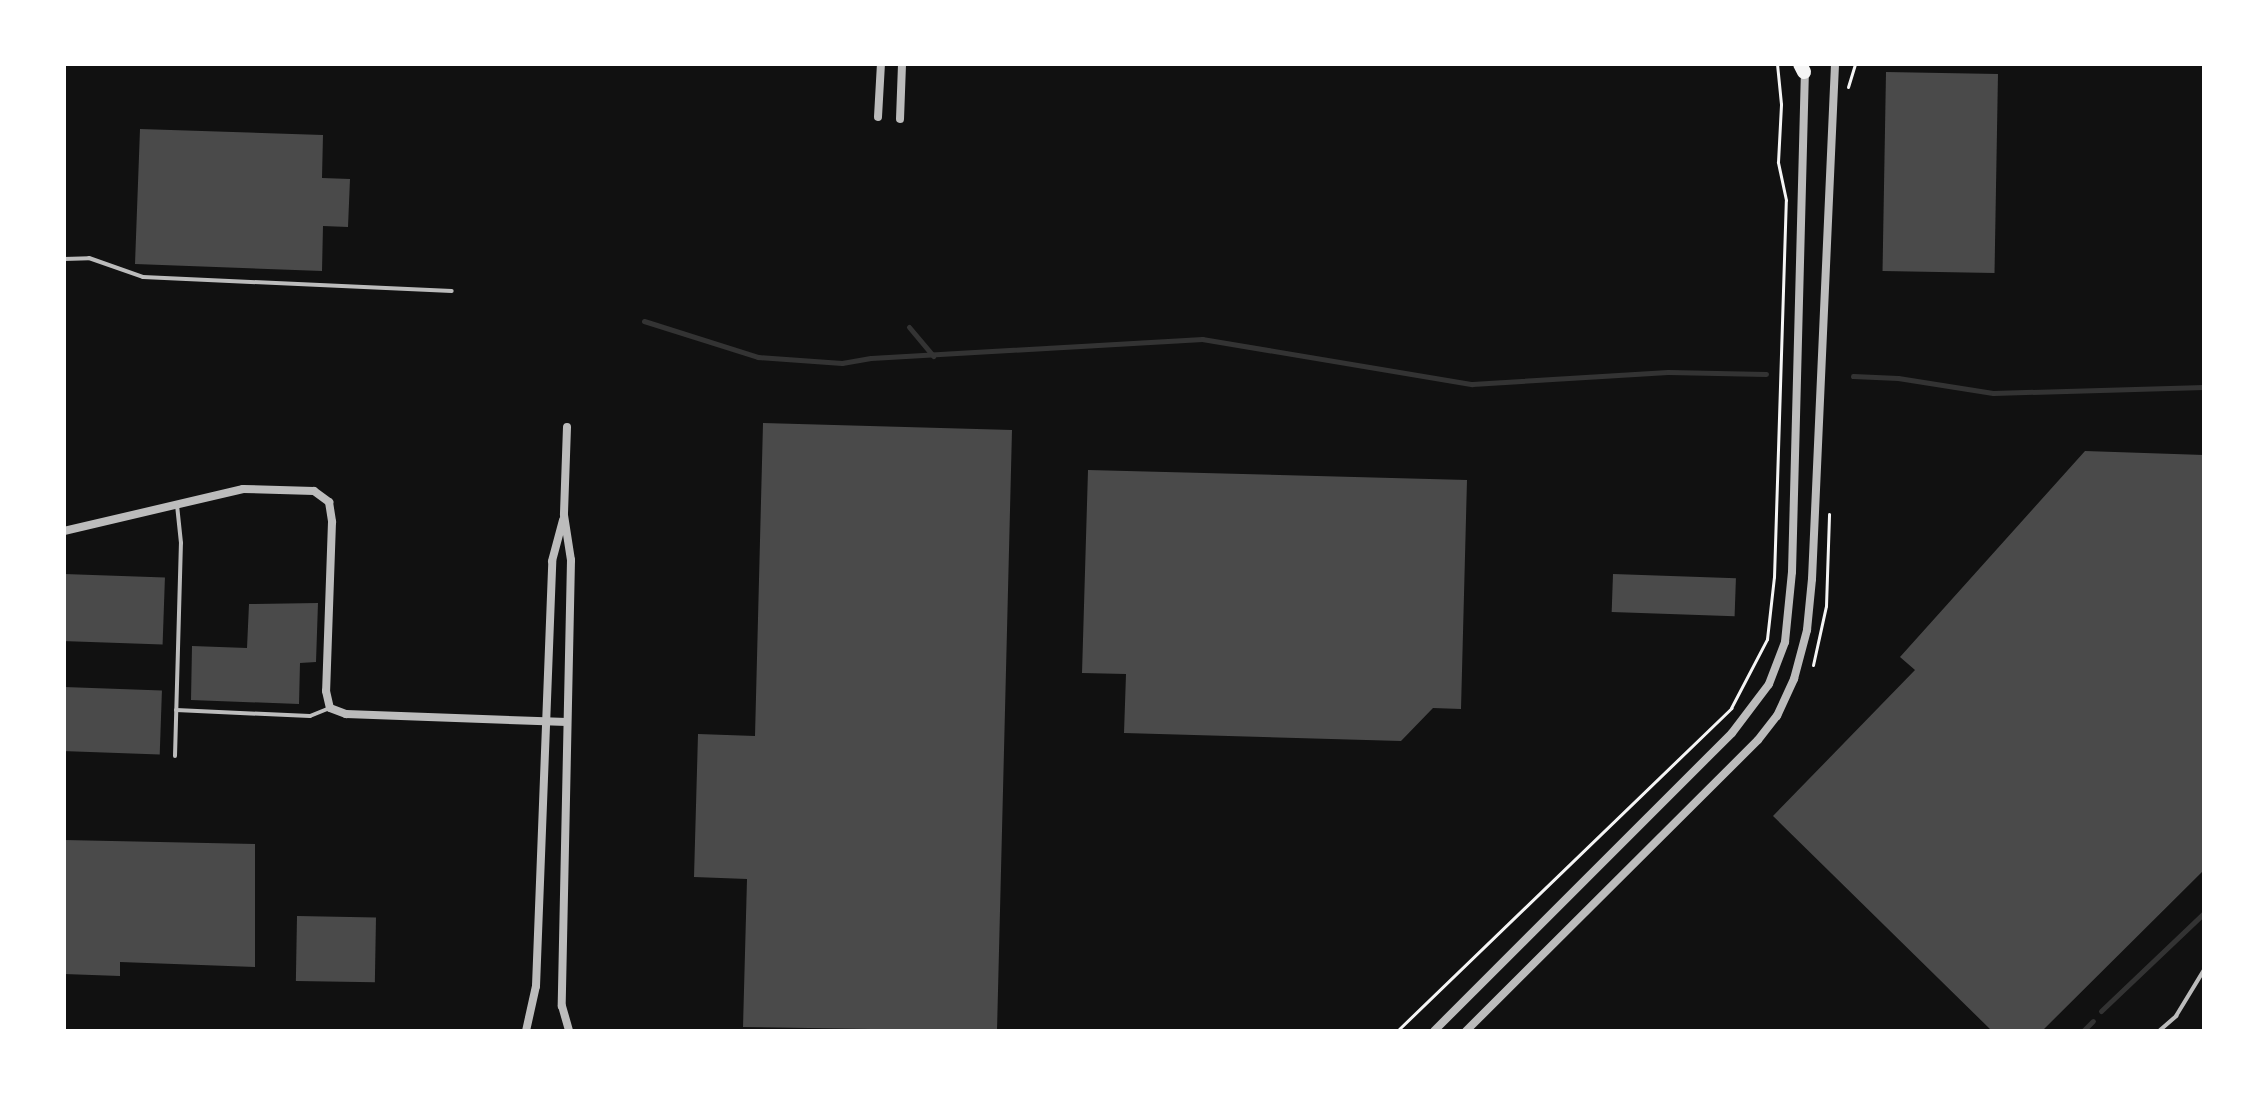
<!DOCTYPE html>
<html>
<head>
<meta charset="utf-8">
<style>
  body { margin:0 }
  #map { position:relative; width:2268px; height:1095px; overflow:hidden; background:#111; font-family:Lora,serif }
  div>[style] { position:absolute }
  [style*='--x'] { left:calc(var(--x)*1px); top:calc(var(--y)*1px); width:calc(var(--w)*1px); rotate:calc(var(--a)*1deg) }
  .stream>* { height:5px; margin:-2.5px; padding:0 2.5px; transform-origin:2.5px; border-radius:2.5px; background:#333 }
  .building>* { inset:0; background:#4a4a4a; transform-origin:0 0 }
  .path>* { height:3px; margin:-1.5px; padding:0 1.5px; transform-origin:1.5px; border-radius:1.5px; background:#f5f5f5 }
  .service>* { height:4px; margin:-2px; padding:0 2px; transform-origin:2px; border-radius:2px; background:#bcbcbc }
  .minor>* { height:8px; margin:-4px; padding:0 4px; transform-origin:4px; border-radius:4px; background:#bcbcbc }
  .primary>* { height:14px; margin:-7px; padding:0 7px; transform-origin:7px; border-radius:7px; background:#f5f5f5 }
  span { translate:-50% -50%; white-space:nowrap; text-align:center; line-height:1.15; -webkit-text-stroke:8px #fff; paint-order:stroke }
  .frame { position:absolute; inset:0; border:66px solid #fff; pointer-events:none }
</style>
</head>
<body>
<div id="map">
  <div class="stream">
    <div style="--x:644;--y:321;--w:120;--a:17.5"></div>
    <div style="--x:758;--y:357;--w:84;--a:4.1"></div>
    <div style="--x:842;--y:363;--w:29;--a:-10"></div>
    <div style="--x:871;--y:358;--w:332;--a:-3.3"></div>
    <div style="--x:1202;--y:339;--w:274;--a:9.5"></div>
    <div style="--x:1472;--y:384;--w:196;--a:-3.5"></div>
    <div style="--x:1668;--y:372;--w:98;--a:1.2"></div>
    <div style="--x:909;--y:327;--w:38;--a:50"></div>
    <div style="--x:1853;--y:376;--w:45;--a:2.5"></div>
    <div style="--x:1898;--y:378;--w:96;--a:9"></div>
    <div style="--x:1993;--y:393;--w:211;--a:-1.6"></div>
    <div style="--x:2101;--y:1011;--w:142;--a:-43.6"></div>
    <div style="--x:2083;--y:1031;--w:14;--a:-45"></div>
  </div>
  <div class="building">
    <div style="left:1886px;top:72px;width:112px;height:199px;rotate:1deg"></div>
    <div style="clip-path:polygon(140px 129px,323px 135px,322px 178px,350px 179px,348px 227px,323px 226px,322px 271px,135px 264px)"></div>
    <div style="clip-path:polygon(763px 423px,1012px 430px,997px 1031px,743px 1027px,747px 879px,694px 877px,698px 734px,755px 736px)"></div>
    <div style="clip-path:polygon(2085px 451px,2204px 455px,2204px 870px,2042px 1031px,1992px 1031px,1773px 816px,1915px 670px,1900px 657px)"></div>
    <div style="clip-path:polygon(1088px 470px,1467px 480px,1461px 709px,1433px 708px,1401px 741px,1124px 733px,1126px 674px,1082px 673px)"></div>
    <div style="left:64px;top:574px;width:101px;height:67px;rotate:2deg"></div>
    <div style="left:1613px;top:574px;width:123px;height:38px;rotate:2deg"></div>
    <div style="clip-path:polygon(318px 603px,316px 662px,300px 663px,299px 704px,191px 700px,192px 646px,247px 648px,249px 604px)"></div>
    <div style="left:64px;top:687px;width:98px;height:64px;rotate:2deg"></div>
    <div style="clip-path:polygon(64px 840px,255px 844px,255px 967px,120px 962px,120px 976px,64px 974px)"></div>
    <div style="left:297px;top:916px;width:79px;height:65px;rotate:1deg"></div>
  </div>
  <div class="path">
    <div style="--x:1848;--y:87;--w:24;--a:-73"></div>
    <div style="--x:1813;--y:665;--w:60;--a:-77.6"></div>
    <div style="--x:1826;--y:606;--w:92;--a:-88.1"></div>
    <div style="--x:1397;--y:1031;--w:465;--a:-44"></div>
    <div style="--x:1731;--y:708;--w:78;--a:-62.4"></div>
    <div style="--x:1767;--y:639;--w:62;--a:-83.6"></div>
    <div style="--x:1774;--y:577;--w:377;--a:-88.2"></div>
    <div style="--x:1786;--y:200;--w:39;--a:-102"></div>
    <div style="--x:1778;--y:162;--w:58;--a:-87"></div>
    <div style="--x:1781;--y:104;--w:40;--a:-95.7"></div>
  </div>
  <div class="service">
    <div style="--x:64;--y:259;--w:25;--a:-2"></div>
    <div style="--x:89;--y:258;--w:57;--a:19.4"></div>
    <div style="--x:143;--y:277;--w:309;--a:2.6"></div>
    <div style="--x:176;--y:710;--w:134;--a:2.6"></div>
    <div style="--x:310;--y:716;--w:22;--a:-22"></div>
    <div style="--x:175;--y:756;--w:213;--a:-88.4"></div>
    <div style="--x:181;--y:543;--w:37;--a:-96"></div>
    <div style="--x:2159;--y:1031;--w:23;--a:-41"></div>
    <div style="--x:2176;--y:1016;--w:54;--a:-58.7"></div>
  </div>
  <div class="minor">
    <div style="--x:878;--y:117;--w:53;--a:-86.8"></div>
    <div style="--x:900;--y:119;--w:55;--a:-87.9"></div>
    <div style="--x:567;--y:427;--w:88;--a:92"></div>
    <div style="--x:564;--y:515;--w:46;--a:81.2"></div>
    <div style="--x:571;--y:560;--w:446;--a:91.2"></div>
    <div style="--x:562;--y:1006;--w:26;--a:74"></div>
    <div style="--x:64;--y:531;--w:184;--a:-13.2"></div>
    <div style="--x:243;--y:489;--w:71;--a:1.6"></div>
    <div style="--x:314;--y:491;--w:19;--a:36"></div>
    <div style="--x:329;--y:502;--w:20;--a:81"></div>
    <div style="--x:332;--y:522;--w:169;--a:92"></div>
    <div style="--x:326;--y:691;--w:17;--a:77"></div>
    <div style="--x:330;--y:708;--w:17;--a:21"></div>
    <div style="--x:346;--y:714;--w:221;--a:2.1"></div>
    <div style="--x:526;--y:1031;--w:46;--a:-77.5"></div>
    <div style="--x:536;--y:986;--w:425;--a:-87.8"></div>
    <div style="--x:552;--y:561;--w:42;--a:-75"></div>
    <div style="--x:1434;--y:1031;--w:421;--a:-45"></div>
    <div style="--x:1732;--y:733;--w:61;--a:-52.9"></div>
    <div style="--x:1769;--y:684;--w:45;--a:-69.1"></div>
    <div style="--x:1785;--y:642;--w:70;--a:-84.3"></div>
    <div style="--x:1792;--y:572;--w:503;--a:-88.52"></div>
    <div style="--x:1466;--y:1031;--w:412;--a:-44.9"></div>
    <div style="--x:1758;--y:740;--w:31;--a:-52"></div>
    <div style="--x:1777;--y:716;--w:41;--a:-65.3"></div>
    <div style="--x:1794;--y:679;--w:51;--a:-75.1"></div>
    <div style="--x:1807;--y:630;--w:51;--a:-84.4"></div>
    <div style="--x:1812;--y:579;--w:516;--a:-87.44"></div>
  </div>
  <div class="primary">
    <div style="--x:1800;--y:64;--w:9;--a:63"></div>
  </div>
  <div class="frame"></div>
</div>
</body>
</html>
